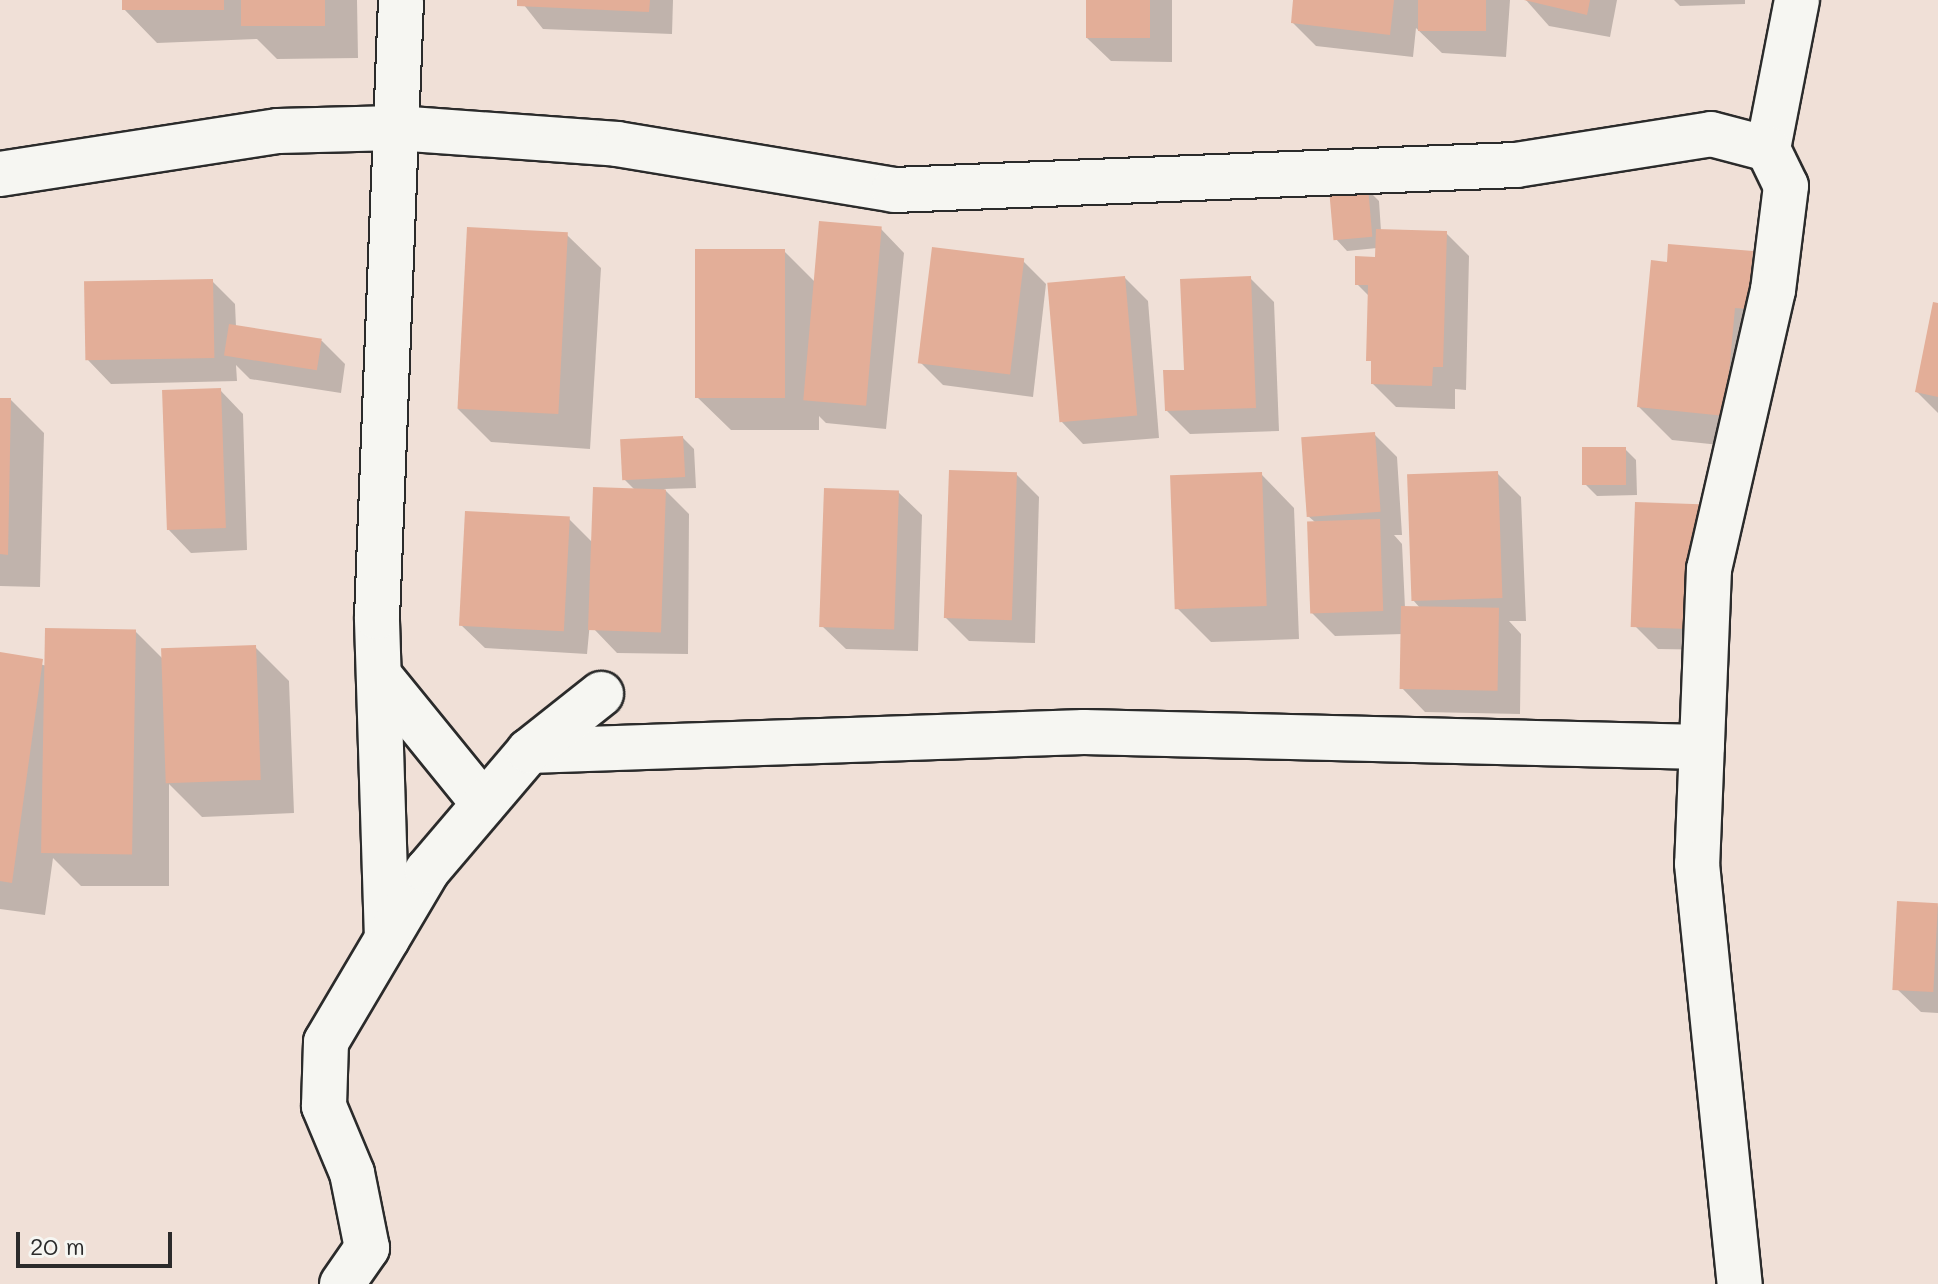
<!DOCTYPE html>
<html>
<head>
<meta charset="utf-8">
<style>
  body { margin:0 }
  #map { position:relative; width:1938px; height:1284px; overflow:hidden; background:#f0e0d7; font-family:Mali,sans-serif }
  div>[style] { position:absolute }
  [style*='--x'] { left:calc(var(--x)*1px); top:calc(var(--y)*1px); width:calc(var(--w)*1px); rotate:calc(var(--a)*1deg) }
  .shadow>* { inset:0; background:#0003 }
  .building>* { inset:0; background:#e3ae98; transform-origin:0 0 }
  .roads { filter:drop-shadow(2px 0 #2b2b2b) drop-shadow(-2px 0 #2b2b2b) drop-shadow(0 2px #2b2b2b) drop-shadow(0 -2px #2b2b2b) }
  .street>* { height:44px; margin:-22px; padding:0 22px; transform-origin:22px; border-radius:22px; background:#f6f6f2 }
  span { translate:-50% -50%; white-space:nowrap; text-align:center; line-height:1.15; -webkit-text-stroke:6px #f6f6f2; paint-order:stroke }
  .scale { position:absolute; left:16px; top:1232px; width:156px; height:36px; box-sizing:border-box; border:4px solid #2b2b2b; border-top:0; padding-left:10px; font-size:24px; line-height:28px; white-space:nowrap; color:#2b2b2b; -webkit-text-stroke:6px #f6f6f2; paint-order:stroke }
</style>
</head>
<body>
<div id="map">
  <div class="shadow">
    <div style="clip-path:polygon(124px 0,357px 0,358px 58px,277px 59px,257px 39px,157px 43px,124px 9px)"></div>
    <div style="clip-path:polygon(520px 0,673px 0,672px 34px,543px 29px)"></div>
    <div style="clip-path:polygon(1088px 0,1172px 0,1172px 62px,1111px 61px,1087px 38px)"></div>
    <div style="clip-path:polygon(1295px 0,1510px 0,1506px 57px,1442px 53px,1416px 28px,1413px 57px,1316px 46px,1293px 23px)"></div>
    <div style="clip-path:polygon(1526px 0,1617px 0,1610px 37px,1549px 26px)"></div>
    <div style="clip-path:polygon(1674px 0,1745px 0,1745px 4px,1680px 6px)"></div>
    <div style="clip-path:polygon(1367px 189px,1379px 201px,1381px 231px,1446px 233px,1469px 256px,1466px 390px,1455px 389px,1455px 409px,1396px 407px,1373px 384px,1371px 298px,1357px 284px,1377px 259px,1377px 248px,1347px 251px,1336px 239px)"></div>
    <div style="clip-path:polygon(881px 229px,904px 253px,886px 429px,826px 423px,819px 416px,819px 430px,731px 430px,697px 397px,784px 251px,815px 282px)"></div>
    <div style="clip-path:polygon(567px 235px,601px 268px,590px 449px,491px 442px,458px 409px)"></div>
    <div style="clip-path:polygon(1752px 253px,1786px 287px,1758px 449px,1672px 440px,1639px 407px)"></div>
    <div style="clip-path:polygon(1023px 261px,1046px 284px,1033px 397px,943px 385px,920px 362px)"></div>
    <div style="clip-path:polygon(1125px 278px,1148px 301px,1159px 438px,1083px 444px,1060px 420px)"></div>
    <div style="clip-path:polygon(1250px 278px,1274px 302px,1279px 431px,1190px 434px,1167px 411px,1186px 372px)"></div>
    <div style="clip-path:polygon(212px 281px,235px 304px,236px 327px,322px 341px,345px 364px,341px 393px,250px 379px,236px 365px,237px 381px,111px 384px,88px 360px)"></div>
    <div style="clip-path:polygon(1938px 305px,1938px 413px,1917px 392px)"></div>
    <div style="clip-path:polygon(220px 390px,243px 414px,247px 550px,191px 553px,168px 529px)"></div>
    <div style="clip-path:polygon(0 400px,11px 400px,44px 433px,40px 587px,0 586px)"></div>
    <div style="clip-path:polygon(1374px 434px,1397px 457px,1402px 535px,1394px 535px,1402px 544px,1405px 608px,1421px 609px,1413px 600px,1497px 473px,1521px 497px,1526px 621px,1509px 621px,1521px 634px,1520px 714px,1425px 712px,1402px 688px,1403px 634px,1335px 636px,1312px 613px,1315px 522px,1308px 516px)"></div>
    <div style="clip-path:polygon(683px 438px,694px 449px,696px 488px,664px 489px,689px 514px,688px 654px,617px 653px,594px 629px,594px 579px,587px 654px,485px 648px,461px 625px,569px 519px,594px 544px,635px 490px,624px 479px)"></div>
    <div style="clip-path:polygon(1625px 449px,1636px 460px,1637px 495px,1597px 496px,1585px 484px)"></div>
    <div style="clip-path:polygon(1016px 474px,1039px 497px,1035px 643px,969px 641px,946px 618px)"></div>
    <div style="clip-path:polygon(1261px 474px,1294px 508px,1299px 639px,1211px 642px,1177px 608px)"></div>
    <div style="clip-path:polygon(898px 492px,922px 515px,918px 651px,846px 649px,822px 626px)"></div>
    <div style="clip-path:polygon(1699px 506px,1723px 529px,1720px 650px,1658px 649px,1635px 626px)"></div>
    <div style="clip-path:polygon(135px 631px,163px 659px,255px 647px,289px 681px,294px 813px,202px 817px,169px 784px,169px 886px,81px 886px,53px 858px,45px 915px,0 909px,0 654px,47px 666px)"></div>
    <div style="clip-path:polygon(1938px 905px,1938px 1013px,1921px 1012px,1897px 989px)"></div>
  </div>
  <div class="building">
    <div style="left:122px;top:0;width:102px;height:10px"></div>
    <div style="left:241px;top:0;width:84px;height:26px"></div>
    <div style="clip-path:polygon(517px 0,650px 0,649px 12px,517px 6px)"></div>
    <div style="left:1086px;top:0;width:64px;height:38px"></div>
    <div style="clip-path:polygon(1293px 0,1394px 0,1390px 35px,1291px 23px)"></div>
    <div style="left:1418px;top:0;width:68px;height:31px"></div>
    <div style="clip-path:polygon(1524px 0,1590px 0,1587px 15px)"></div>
    <div style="left:1368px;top:187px;width:50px;height:39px;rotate:85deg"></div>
    <div style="left:819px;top:221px;width:63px;height:180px;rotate:5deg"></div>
    <div style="left:467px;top:227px;width:101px;height:182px;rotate:3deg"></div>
    <div style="clip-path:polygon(1376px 229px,1447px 231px,1443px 367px,1433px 367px,1432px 386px,1371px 384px,1371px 361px,1366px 361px,1368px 285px,1355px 285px,1355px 256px,1375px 257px)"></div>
    <div style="clip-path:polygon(1668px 244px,1753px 251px,1748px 309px,1735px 308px,1725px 416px,1637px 407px,1651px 260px,1667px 262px)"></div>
    <div style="left:932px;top:247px;width:93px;height:117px;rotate:7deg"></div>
    <div style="left:695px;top:249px;width:90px;height:149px"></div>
    <div style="left:1125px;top:276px;width:140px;height:78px;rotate:85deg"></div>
    <div style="clip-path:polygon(1251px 276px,1256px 408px,1165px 411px,1163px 370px,1184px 370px,1180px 279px)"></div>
    <div style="left:213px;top:279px;width:79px;height:129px;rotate:89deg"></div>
    <div style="clip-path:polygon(1933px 302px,1938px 303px,1938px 397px,1915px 392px)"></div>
    <div style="left:229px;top:324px;width:94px;height:32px;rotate:9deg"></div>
    <div style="left:221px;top:388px;width:140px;height:59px;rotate:88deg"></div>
    <div style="clip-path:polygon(0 398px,11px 398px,8px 555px,0 554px)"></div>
    <div style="left:1375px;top:432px;width:80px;height:74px;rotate:86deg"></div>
    <div style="left:683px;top:436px;width:41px;height:63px;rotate:87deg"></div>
    <div style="left:1582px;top:447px;width:44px;height:38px"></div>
    <div style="left:949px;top:470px;width:68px;height:148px;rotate:2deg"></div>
    <div style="left:1498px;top:471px;width:127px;height:91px;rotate:88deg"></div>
    <div style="left:1262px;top:472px;width:134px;height:92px;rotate:88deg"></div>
    <div style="left:593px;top:487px;width:73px;height:143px;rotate:2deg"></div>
    <div style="left:824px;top:488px;width:75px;height:139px;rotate:2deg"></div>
    <div style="left:1635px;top:502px;width:65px;height:125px;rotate:2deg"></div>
    <div style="left:465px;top:511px;width:105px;height:115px;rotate:3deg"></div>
    <div style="left:1380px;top:519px;width:92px;height:73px;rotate:88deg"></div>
    <div style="left:1401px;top:606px;width:98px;height:83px;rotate:1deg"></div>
    <div style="left:45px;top:628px;width:91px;height:225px;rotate:1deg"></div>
    <div style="left:256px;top:645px;width:135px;height:95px;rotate:88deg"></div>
    <div style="clip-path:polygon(0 652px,43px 659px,12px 883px,0 881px)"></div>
    <div style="left:1897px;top:901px;width:41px;height:89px;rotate:3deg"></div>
  </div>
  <div class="roads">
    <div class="street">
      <div style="--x:1768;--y:149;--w:152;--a:-79"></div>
      <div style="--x:0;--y:174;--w:281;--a:-8.8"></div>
      <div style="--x:278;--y:131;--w:118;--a:-1.5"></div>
      <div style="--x:396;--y:128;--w:222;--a:4.1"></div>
      <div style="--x:617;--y:144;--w:281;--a:9.4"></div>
      <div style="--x:894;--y:190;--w:623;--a:-2.3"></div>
      <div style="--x:1516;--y:165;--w:197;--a:-9"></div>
      <div style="--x:1711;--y:134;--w:59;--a:14.7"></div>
      <div style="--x:1768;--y:149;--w:41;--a:64.1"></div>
      <div style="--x:1786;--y:186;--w:105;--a:97.1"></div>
      <div style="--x:1773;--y:290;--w:286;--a:102.9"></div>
      <div style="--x:1709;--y:569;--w:295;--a:92.3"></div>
      <div style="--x:1697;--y:864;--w:422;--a:84.2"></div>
      <div style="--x:379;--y:675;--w:166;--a:50.9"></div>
      <div style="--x:529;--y:751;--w:555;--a:-1.96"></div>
      <div style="--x:1084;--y:732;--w:618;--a:1.39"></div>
      <div style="--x:387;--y:939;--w:322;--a:-91.8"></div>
      <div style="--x:377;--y:617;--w:617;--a:-87.77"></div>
      <div style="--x:342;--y:1284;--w:44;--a:-55.2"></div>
      <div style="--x:367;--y:1248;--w:76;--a:-101.3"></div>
      <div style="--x:352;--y:1173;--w:73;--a:-112.7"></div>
      <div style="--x:324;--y:1106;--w:64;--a:-88.2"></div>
      <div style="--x:326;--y:1042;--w:199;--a:-59.4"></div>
      <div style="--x:427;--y:871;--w:157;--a:-49.6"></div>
      <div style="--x:529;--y:751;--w:92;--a:-38.4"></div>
    </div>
  </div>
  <div class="scale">20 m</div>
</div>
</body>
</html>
